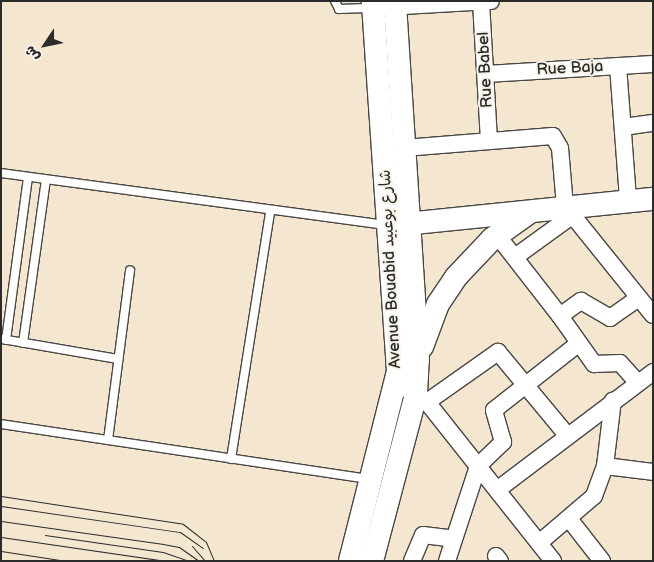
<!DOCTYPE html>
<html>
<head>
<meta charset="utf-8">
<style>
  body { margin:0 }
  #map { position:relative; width:654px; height:562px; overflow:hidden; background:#f4e6cf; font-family:"Balsamiq Sans","Playpen Sans Arabic",sans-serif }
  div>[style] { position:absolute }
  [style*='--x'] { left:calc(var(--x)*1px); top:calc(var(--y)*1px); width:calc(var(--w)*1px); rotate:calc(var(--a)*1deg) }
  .roads { filter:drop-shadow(1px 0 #494744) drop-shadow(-1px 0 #494744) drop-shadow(0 1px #494744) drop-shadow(0 -1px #494744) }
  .lane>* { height:8px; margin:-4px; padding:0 4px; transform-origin:4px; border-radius:4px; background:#fff }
  .street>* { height:16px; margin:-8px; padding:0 8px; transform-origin:8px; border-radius:8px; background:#fff }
  .secondary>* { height:22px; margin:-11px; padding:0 11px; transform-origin:11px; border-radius:11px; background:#fff }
  .tram>* { height:1px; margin:-0.5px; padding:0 0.5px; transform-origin:0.5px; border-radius:0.5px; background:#2b2b2b }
  span { translate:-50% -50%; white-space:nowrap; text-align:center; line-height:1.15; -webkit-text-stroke:4px #f7f3e8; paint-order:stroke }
  .street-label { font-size:16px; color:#2b2b2b }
  .frame { position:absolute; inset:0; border:2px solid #2b2b2b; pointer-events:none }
  .north { position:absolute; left:20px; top:20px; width:50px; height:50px; -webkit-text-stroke:4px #f7f3e8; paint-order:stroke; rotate:236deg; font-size:14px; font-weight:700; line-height:20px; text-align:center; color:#2b2b2b }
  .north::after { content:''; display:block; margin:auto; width:18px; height:22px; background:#2b2b2b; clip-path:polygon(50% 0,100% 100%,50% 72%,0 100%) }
</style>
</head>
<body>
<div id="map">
  <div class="roads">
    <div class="lane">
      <div style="--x:335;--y:1;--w:9;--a:63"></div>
      <div style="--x:339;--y:9;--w:34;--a:-2"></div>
      <div style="--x:1;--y:173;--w:388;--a:7.7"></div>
      <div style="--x:2;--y:339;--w:118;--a:9.8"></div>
      <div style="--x:6;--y:340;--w:164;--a:-82.3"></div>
      <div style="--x:23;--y:343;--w:165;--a:-82"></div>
      <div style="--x:1;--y:424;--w:371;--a:8.5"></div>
      <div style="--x:108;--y:440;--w:171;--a:-82.6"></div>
      <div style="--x:231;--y:459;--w:250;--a:-81"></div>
    </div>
    <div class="street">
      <div style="--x:481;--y:2;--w:137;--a:86.7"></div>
      <div style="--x:385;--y:7;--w:106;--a:-3.2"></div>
      <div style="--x:618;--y:66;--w:134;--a:85.7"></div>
      <div style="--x:486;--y:74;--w:167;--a:-3.4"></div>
      <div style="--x:623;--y:127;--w:30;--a:-8"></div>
      <div style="--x:404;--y:148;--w:149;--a:-4.6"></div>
      <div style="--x:553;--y:136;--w:14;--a:60"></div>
      <div style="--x:560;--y:148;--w:58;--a:85.1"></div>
      <div style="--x:565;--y:206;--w:140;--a:51.1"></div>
      <div style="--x:497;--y:235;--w:103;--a:52.1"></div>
      <div style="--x:560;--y:316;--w:26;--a:-36"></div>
      <div style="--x:581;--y:301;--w:34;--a:30"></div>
      <div style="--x:610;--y:318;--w:35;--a:-35"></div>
      <div style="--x:515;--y:257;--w:72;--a:-35.9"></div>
      <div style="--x:560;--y:316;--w:59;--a:54.7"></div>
      <div style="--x:594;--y:364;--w:26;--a:-2"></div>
      <div style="--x:620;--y:363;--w:25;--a:48"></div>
      <div style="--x:408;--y:390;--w:22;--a:32"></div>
      <div style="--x:427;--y:402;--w:203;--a:51.6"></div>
      <div style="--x:427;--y:402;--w:87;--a:-35.2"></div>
      <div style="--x:498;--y:352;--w:108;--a:50.3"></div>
      <div style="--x:605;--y:466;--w:48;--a:7.1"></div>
      <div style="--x:497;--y:490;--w:196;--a:-37.1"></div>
      <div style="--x:570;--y:520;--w:52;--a:52"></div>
      <div style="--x:539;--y:543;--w:72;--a:-40.5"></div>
      <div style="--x:594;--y:496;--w:32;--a:-70"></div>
      <div style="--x:605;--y:466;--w:66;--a:-83.1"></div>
      <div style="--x:496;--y:556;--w:6;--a:51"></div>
      <div style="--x:412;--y:561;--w:28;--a:-67"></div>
      <div style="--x:423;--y:535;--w:31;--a:7"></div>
      <div style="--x:447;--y:561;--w:100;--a:-71.9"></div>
      <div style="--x:478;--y:466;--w:35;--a:-44"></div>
      <div style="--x:503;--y:442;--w:33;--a:-106"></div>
      <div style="--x:494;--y:410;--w:108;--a:-38.2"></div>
    </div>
    <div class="secondary">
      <div style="--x:395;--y:225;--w:259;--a:-5.8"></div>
      <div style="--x:422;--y:347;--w:46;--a:-69.6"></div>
      <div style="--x:438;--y:304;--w:32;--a:-56"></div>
      <div style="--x:456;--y:277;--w:52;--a:-46.5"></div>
      <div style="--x:492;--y:239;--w:47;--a:-35.4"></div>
      <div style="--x:350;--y:561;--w:196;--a:-75.8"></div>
      <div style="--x:398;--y:371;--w:371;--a:-93.9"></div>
      <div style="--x:372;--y:561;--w:173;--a:-75.2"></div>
      <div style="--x:416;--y:394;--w:34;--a:-87"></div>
      <div style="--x:418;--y:360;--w:360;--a:-93.7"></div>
    </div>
  </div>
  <div class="tram">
    <div style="--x:1;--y:496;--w:184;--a:8.7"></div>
    <div style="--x:183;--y:524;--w:29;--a:38"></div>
    <div style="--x:206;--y:542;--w:21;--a:67"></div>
    <div style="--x:1;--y:506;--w:181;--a:8.3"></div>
    <div style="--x:180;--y:532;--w:28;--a:35"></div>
    <div style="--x:1;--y:521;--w:164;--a:8.1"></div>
    <div style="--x:163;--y:544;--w:16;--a:11"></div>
    <div style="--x:179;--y:547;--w:24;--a:35"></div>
    <div style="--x:45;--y:535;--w:119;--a:8.2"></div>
    <div style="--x:163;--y:552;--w:28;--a:19"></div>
    <div style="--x:1;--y:537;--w:167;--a:8.3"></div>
    <div style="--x:192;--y:546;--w:20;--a:49"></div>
    <div style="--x:1;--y:551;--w:66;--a:8.7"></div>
  </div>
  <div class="street-label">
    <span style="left:570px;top:69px;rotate:-3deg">Rue Baja</span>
    <span style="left:486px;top:70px;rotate:-93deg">Rue Babel</span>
    <span style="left:391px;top:269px;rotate:-93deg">Avenue Bouabid شارع بوعبيد</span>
  </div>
  <div class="frame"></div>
  <div class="north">ش</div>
</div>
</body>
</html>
